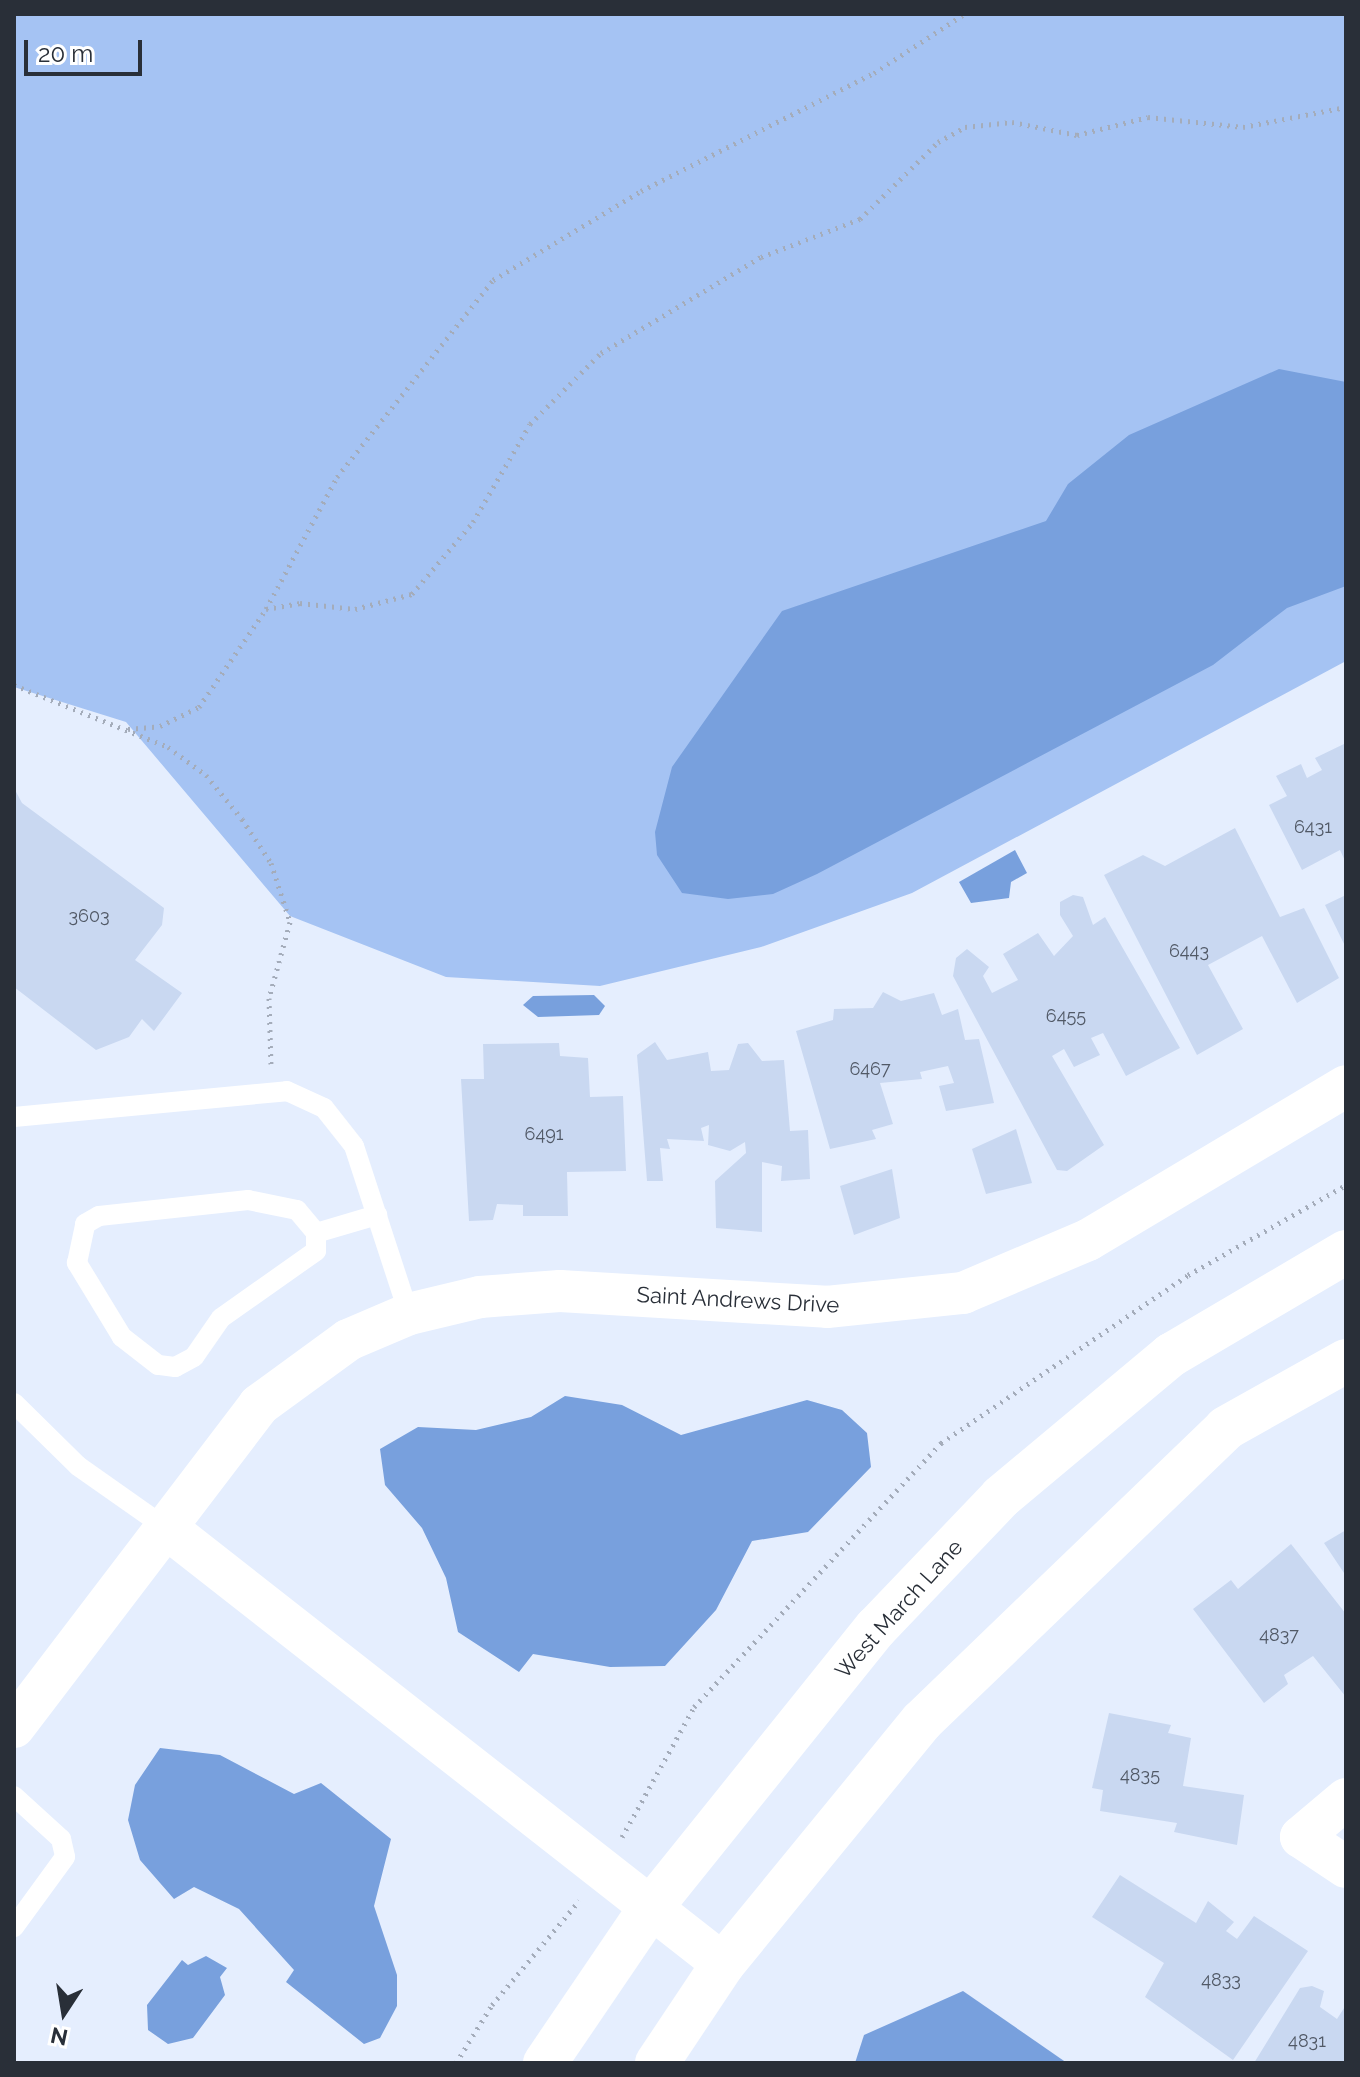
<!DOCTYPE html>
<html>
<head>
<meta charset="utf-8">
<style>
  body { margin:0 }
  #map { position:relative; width:1360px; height:2077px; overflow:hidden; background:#e5eefe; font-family:Raleway,sans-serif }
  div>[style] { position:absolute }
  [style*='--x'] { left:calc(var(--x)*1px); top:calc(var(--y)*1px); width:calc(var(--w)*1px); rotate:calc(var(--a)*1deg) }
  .green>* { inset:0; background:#a5c3f3 }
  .water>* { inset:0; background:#78a0dd }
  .building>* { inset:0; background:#c9d8f1 }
  .path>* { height:5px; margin-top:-2.5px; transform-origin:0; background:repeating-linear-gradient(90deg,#a4acba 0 2px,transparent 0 8px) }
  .service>* { height:20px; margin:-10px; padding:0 10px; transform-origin:10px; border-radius:10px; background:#fff }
  .minor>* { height:42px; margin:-21px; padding:0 21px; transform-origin:21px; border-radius:21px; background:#fff }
  .secondary>* { height:44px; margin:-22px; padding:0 22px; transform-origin:22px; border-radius:22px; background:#fff }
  span { translate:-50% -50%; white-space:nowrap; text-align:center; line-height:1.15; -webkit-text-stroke:6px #fff; paint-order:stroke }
  .number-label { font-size:18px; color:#515966 }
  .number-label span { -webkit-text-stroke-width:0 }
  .street-label { font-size:22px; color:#292f38 }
  .frame { position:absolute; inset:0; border:16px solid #292f38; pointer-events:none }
  .north { position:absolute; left:24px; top:1973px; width:80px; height:80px; -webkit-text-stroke:6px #fff; paint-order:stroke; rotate:192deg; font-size:22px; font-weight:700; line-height:32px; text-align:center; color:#292f38 }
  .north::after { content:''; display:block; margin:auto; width:28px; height:36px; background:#292f38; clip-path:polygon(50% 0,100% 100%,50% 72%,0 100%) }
  .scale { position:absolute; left:24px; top:40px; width:118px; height:36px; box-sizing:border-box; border:4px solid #292f38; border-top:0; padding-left:10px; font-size:24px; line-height:28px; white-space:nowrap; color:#292f38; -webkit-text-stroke:6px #fff; paint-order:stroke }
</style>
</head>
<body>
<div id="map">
  <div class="green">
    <div style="clip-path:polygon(14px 14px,1346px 14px,1346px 661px,912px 893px,761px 947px,600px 986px,446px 977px,290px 916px,126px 722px,14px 687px)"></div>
  </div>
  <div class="water">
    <div style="clip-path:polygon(1279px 369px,1346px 382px,1346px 586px,1287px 608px,1213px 665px,817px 874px,773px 894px,728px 899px,682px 893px,657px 855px,655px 832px,672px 767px,782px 611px,1046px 521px,1068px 484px,1129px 435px)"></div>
    <div style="clip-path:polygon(1015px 850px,1027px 873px,1011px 882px,1009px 898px,971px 903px,959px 882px)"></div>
    <div style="clip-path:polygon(594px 995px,605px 1006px,599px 1015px,538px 1017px,523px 1005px,533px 996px)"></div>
    <div style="clip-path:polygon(565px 1396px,622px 1405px,681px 1435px,807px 1400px,842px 1410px,867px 1433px,871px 1467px,808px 1532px,752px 1541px,716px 1610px,665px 1666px,610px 1667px,533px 1654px,519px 1672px,458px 1632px,446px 1578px,422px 1528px,385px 1485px,380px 1449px,418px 1427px,476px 1430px,531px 1417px)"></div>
    <div style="clip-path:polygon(160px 1748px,220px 1755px,294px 1794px,321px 1783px,391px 1839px,374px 1906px,397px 1975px,397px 2006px,380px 2038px,364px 2044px,286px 1982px,294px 1970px,239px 1909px,194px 1887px,174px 1899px,140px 1860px,128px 1820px,135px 1785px)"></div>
    <div style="clip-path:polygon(206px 1956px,227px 1968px,220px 1977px,225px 1995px,193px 2038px,168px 2044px,148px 2030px,147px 2005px,182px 1960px,188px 1965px)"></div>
    <div style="clip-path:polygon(963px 1991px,1067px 2063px,855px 2063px,864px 2035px)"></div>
  </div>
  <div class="building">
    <div style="clip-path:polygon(1346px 743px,1346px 863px,1340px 850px,1302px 870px,1269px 805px,1287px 796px,1276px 776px,1301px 764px,1307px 778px,1322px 770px,1315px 758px)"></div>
    <div style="clip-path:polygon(14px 788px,22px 803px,164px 908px,162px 925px,135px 960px,182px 993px,154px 1031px,142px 1019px,129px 1037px,96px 1050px,14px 987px)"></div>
    <div style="clip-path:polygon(1235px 828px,1280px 917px,1304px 908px,1339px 978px,1297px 1003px,1262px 936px,1208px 965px,1243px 1029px,1197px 1055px,1104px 875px,1143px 855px,1165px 866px)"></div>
    <div style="clip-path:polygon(1073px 895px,1083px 897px,1093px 925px,1105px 917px,1180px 1048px,1126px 1076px,1103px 1033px,1091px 1038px,1100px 1055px,1074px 1067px,1064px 1049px,1052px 1056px,1104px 1145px,1067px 1171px,1057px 1170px,953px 976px,956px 958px,967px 949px,989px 967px,983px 976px,992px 993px,1018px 980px,1003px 954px,1038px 933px,1054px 956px,1073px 936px,1060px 915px,1060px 902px)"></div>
    <div style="clip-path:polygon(1346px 895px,1346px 948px,1325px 905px)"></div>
    <div style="clip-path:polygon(883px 992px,901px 1001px,934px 993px,942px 1015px,958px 1009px,965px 1040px,979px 1039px,994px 1103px,946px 1111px,939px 1086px,954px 1083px,948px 1066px,920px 1072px,922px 1079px,880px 1083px,893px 1124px,872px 1130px,876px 1139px,830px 1149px,796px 1031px,833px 1020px,834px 1009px,873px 1008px)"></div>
    <div style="clip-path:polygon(655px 1042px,667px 1060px,708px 1052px,711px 1071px,729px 1070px,738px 1044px,748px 1043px,762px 1061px,784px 1060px,790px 1131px,808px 1130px,810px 1179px,781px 1181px,782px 1166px,762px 1162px,762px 1232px,716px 1228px,715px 1181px,746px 1153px,745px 1142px,730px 1151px,708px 1145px,709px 1125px,701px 1128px,704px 1141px,667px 1139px,670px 1149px,660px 1148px,663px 1181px,647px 1181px,637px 1055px)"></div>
    <div style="clip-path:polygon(559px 1043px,560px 1056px,588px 1058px,590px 1097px,623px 1096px,626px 1171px,567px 1172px,568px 1216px,523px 1216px,523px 1205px,497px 1204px,493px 1220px,469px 1221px,461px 1079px,484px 1079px,483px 1044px)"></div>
    <div style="clip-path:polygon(1016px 1129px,1032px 1183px,986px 1194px,972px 1149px)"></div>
    <div style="clip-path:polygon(892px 1169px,900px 1218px,854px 1235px,840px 1186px)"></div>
    <div style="clip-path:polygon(1346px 1530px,1346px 1576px,1324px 1543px)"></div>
    <div style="clip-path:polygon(1291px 1544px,1346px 1614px,1346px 1697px,1313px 1656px,1284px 1675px,1288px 1684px,1264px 1703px,1193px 1609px,1231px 1580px,1238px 1589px)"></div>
    <div style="clip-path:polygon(1109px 1713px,1171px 1725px,1168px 1733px,1191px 1738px,1183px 1786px,1244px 1795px,1237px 1845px,1174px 1832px,1177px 1823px,1100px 1811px,1103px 1790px,1092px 1788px)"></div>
    <div style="clip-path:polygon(1120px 1875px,1196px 1923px,1208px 1901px,1234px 1922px,1226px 1931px,1237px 1939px,1254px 1916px,1308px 1951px,1233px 2060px,1145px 1997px,1164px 1963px,1092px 1917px)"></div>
    <div style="clip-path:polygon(1312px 1986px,1324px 1991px,1320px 2007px,1337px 2019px,1346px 2005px,1346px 2063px,1254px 2063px,1300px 1988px)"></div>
  </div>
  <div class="path">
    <div style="--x:266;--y:609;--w:35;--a:-10"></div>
    <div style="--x:300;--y:603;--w:55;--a:6.2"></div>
    <div style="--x:355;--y:609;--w:59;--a:-14.7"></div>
    <div style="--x:412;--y:594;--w:94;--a:-49.7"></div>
    <div style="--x:473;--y:522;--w:113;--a:-59.8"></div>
    <div style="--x:530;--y:424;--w:100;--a:-45"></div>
    <div style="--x:601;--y:353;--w:187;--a:-31"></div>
    <div style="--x:761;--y:257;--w:106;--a:-21"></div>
    <div style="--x:860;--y:219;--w:110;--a:-44.6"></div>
    <div style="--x:938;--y:142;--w:31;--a:-29"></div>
    <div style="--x:965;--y:127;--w:47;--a:-6.1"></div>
    <div style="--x:1012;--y:122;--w:66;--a:11.3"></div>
    <div style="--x:1077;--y:135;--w:73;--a:-14.2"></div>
    <div style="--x:1148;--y:117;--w:96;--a:6"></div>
    <div style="--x:1243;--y:127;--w:105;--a:-11"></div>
    <div style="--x:14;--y:685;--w:166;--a:21.9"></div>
    <div style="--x:168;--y:747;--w:47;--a:36.4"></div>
    <div style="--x:206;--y:775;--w:57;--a:50.7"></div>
    <div style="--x:242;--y:819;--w:53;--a:56.6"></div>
    <div style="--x:271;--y:863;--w:62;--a:72.1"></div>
    <div style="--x:290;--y:922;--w:79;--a:105.4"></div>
    <div style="--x:269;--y:998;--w:66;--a:88.3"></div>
    <div style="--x:128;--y:729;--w:32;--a:-5"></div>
    <div style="--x:160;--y:726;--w:43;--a:-26"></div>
    <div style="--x:199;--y:707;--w:119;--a:-55.6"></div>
    <div style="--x:266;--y:609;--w:150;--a:-61.7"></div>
    <div style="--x:337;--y:477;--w:251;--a:-51.6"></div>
    <div style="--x:493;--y:280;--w:173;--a:-31"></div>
    <div style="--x:641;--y:191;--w:261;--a:-26.9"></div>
    <div style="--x:874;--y:73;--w:108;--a:-33.2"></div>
    <div style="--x:622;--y:1837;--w:149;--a:-61"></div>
    <div style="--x:694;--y:1707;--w:362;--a:-46.9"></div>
    <div style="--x:941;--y:1443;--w:299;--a:-34.2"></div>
    <div style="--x:1188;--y:1275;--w:182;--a:-29.7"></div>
    <div style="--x:456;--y:2063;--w:68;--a:-58.2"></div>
    <div style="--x:492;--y:2005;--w:136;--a:-50.1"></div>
  </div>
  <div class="service">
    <div style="--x:14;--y:1117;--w:274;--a:-5.4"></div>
    <div style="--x:287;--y:1091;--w:41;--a:24.7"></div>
    <div style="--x:324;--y:1108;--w:48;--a:51.7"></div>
    <div style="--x:354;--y:1146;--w:177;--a:71.9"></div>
    <div style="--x:248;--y:1200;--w:50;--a:11.5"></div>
    <div style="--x:297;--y:1210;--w:30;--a:50"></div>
    <div style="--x:316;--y:1233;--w:18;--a:90"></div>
    <div style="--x:316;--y:1251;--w:116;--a:144.8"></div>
    <div style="--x:221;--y:1318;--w:47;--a:124.7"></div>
    <div style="--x:194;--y:1357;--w:21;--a:152"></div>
    <div style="--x:175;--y:1367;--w:17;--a:-173"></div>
    <div style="--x:158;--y:1365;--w:46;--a:-142.1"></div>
    <div style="--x:122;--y:1337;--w:87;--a:-121.3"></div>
    <div style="--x:77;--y:1263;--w:40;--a:-78"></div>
    <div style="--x:85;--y:1224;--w:16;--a:-30"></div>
    <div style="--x:99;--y:1216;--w:150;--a:-6.1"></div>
    <div style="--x:316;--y:1233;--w:64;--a:-16.4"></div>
    <div style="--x:14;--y:1403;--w:90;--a:44.5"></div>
    <div style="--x:78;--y:1466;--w:111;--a:35.1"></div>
    <div style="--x:14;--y:1796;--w:64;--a:42.5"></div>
    <div style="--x:61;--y:1839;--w:18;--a:77"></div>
    <div style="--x:65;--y:1857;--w:87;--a:126.1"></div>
  </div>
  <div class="minor">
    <div style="--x:169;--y:1530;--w:704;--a:38.07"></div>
    <div style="--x:14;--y:1727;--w:405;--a:-52.7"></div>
    <div style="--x:259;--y:1405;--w:110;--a:-36.1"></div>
    <div style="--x:348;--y:1340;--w:66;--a:-23.1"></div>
    <div style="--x:409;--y:1314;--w:73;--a:-13.5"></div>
    <div style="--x:480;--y:1297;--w:80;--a:-4.3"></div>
    <div style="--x:560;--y:1291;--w:267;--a:3.4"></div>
    <div style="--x:827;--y:1307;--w:137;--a:-5.9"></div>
    <div style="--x:963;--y:1293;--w:136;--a:-23"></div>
    <div style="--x:1088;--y:1240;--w:300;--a:-30.8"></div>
    <div style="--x:1346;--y:1799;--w:59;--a:139.8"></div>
    <div style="--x:1301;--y:1837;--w:54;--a:33.7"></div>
  </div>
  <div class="secondary">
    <div style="--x:545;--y:2063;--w:185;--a:-55.8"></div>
    <div style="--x:649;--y:1910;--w:362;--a:-51.2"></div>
    <div style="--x:876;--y:1628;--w:181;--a:-46.3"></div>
    <div style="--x:1001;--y:1497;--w:222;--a:-39.9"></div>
    <div style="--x:1171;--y:1355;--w:203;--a:-30.5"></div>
    <div style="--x:657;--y:2063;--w:119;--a:-56.3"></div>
    <div style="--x:723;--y:1964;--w:314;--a:-50.7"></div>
    <div style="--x:922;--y:1721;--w:422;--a:-43.9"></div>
    <div style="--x:1226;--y:1428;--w:137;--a:-29.2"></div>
  </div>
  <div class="number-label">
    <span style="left:1313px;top:827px">6431</span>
    <span style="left:89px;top:916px">3603</span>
    <span style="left:1189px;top:951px">6443</span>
    <span style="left:1066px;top:1016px">6455</span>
    <span style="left:870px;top:1069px">6467</span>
    <span style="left:544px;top:1134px">6491</span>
    <span style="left:1279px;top:1635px">4837</span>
    <span style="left:1140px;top:1775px">4835</span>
    <span style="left:1221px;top:1980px">4833</span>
    <span style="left:1307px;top:2041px">4831</span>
  </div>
  <div class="street-label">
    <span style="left:738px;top:1300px;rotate:3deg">Saint Andrews Drive</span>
    <span style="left:899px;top:1609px;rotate:-48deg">West March Lane</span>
  </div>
  <div class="frame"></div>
  <div class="north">N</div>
  <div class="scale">20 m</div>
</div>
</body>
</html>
